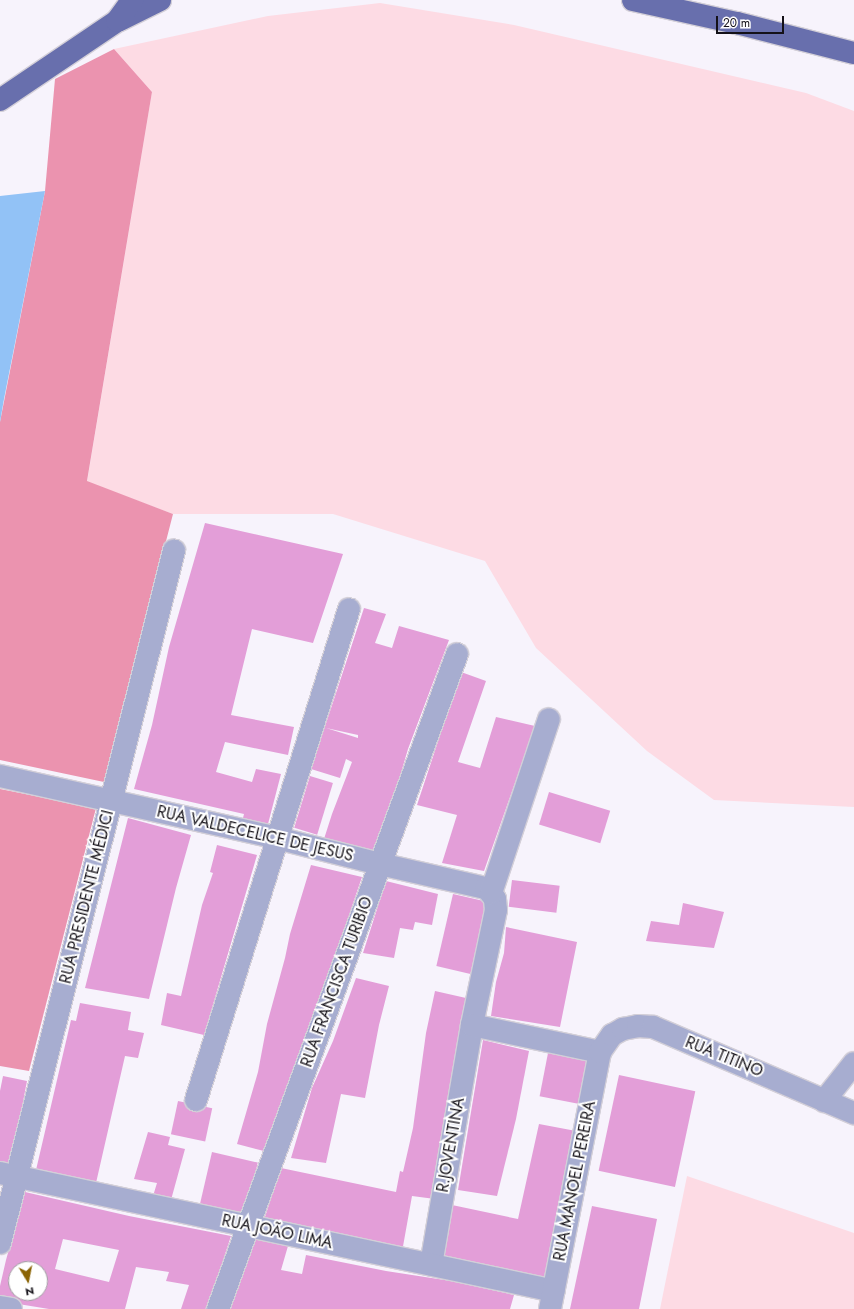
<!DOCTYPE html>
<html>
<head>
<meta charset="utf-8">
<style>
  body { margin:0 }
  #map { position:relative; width:854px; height:1309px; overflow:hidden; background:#f7f3fc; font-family:Jost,sans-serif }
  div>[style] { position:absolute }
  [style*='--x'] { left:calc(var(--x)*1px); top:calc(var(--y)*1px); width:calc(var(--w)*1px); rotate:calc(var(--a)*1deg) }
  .green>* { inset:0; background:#fddbe4 }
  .forest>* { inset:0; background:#eb93af }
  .water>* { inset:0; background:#92c2f6 }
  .building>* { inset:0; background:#e39ed8; transform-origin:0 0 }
  .roads { filter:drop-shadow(1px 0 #d3cfd8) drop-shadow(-1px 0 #d3cfd8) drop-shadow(0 1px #d3cfd8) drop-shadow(0 -1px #d3cfd8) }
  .street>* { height:22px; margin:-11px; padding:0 11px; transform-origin:11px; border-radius:11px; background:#a7add0 }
  .primary>* { height:22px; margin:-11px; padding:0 11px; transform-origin:11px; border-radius:11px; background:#686fad }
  span { translate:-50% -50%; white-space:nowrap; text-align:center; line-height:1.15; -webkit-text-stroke:4px #fff; paint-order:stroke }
  .street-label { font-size:16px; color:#141118 }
  .north { position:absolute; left:8px; top:1261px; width:40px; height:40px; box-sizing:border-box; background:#fff; border:1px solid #a1a0a3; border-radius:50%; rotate:170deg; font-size:11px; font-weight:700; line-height:16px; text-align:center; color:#141118 }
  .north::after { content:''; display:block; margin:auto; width:14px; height:18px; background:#8b6405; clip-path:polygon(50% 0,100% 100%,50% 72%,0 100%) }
  .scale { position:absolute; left:716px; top:16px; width:68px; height:18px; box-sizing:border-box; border:2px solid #141118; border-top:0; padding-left:5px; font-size:12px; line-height:14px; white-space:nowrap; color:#141118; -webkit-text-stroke:3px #fff; paint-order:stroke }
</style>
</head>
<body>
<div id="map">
  <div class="green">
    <div style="clip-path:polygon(380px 3px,514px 25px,806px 93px,854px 111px,854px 807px,714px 800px,647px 751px,536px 648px,485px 561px,333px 514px,173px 514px,87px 482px,152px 92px,114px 49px,268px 16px)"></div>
    <div style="clip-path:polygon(687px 1176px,854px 1233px,854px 1309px,660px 1309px)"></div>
  </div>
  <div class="forest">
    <div style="clip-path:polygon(114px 49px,152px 92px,87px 481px,173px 514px,104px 782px,0 760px,0 422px,45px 191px,55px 79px)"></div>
    <div style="clip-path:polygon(0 789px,96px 808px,29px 1071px,0 1066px)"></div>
  </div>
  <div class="water">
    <div style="clip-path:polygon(45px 191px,4px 399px,0 422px,0 196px)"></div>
  </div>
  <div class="building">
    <div style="clip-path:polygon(205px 523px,343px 554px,313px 643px,252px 629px,231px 715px,294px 727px,288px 755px,225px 742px,216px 772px,252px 782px,256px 769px,281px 774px,268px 824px,243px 818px,244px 814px,134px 789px,152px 725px,169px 647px)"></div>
    <div style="clip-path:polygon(evenodd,364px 608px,386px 614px,375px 643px,392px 648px,399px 626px,449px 640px,408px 749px,393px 800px,375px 851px,324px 839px,332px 814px,352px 762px,346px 759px,340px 778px,311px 769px,364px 608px,326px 728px,358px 735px,358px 738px,326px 728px)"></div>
    <div style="clip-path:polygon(461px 672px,486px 681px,458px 762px,480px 768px,496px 717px,535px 726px,484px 871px,442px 863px,457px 815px,417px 805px)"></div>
    <div style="left:310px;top:776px;width:24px;height:54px;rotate:17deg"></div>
    <div style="left:549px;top:792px;width:64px;height:34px;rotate:17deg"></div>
    <div style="clip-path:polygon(128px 818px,191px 835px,176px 888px,149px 999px,85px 988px)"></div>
    <div style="clip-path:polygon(217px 845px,257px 855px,204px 1035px,161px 1025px,167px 993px,181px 996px,202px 905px,213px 873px,210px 872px)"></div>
    <div style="clip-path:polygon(311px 865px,362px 877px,268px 1152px,237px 1144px,258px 1072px,267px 1024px,285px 958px,290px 934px)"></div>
    <div style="left:512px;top:880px;width:48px;height:27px;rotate:7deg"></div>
    <div style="clip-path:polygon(386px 881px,438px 894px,432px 925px,415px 922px,413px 930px,400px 928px,394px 958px,363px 953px)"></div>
    <div style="left:453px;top:894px;width:35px;height:74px;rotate:13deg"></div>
    <div style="clip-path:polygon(683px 903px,724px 912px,714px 948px,646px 941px,651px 921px,679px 925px)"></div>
    <div style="clip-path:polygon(506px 927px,577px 942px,560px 1027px,491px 1016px,496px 982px,504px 953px)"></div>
    <div style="clip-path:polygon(356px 978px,389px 986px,379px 1025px,365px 1098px,341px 1094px,326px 1163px,291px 1158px,312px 1088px,333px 1041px)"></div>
    <div style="clip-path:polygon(435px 991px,466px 998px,435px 1199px,412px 1196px,402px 1252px,263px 1223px,281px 1168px,396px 1192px,400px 1171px,403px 1172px,413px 1128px,426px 1033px)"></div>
    <div style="clip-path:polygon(80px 1003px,131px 1012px,128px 1030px,144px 1033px,138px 1058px,125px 1056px,96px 1183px,36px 1170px,71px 1020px,76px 1021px)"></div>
    <div style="clip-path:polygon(483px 1040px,529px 1051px,516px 1119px,497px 1196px,458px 1190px)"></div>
    <div style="left:548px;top:1053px;width:42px;height:44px;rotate:11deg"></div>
    <div style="left:619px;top:1075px;width:78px;height:98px;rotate:12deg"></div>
    <div style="clip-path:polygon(3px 1076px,27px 1081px,11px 1164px,0 1162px,0 1091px)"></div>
    <div style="left:178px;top:1101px;width:35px;height:34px;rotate:12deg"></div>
    <div style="clip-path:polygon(539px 1124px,576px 1131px,548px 1279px,440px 1260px,452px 1205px,518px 1219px)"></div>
    <div style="clip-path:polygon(148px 1132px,170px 1137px,168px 1145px,185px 1149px,171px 1200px,153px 1196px,157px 1183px,134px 1179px)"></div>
    <div style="left:212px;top:1152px;width:47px;height:56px;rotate:13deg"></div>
    <div style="clip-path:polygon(evenodd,25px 1192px,129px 1216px,231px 1236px,207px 1309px,181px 1309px,189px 1285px,166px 1281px,169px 1272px,136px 1267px,125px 1309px,49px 1309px,0 1301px,0 1286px,6px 1260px,25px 1192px,63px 1239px,119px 1250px,109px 1282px,55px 1269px,63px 1239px,25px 1192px,16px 1269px,40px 1269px,40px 1293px,16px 1293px,16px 1269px)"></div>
    <div style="clip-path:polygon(592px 1206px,657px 1219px,639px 1309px,570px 1309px)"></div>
    <div style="clip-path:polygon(250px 1238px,288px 1246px,281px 1270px,302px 1274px,306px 1255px,386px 1271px,451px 1281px,514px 1295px,510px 1309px,228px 1309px)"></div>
  </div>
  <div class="roads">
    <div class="street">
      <div style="--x:0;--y:776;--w:284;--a:12.6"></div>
      <div style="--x:277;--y:838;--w:106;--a:14.2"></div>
      <div style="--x:380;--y:864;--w:109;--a:12.8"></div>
      <div style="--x:486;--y:888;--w:7;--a:45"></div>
      <div style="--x:491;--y:893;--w:7;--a:56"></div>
      <div style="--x:495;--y:899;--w:11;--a:85"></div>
      <div style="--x:496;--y:910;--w:117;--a:101.8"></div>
      <div style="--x:472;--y:1025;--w:243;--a:99.7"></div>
      <div style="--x:491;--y:893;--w:183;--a:-71.6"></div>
      <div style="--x:472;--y:1025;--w:131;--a:11.9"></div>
      <div style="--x:196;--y:1100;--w:514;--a:-72.69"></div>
      <div style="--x:824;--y:1101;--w:48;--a:-51.7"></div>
      <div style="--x:0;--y:1173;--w:566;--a:12.02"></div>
      <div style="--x:0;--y:1243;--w:714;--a:-75.89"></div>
      <div style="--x:0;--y:1307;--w:11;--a:10"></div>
      <div style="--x:218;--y:1309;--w:697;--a:-69.95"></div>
      <div style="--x:550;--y:1309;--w:262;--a:-79"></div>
      <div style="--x:600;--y:1052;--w:21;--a:-55"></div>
      <div style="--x:612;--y:1035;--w:13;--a:-29"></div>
      <div style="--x:623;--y:1029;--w:15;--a:-11"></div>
      <div style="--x:638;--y:1026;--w:15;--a:4"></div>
      <div style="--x:653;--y:1027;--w:219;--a:23.2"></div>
    </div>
    <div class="primary">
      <div style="--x:633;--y:0;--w:107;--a:12.5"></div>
      <div style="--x:737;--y:23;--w:121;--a:14.4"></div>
      <div style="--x:120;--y:20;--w:45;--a:-26.6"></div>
      <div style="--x:0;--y:100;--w:141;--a:-34"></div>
      <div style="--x:117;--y:21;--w:26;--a:-54"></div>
    </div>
  </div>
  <div class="street-label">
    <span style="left:255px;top:834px;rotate:13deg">RUA VALDECELICE DE JESUS</span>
    <span style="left:87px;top:897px;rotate:-76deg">RUA PRESIDENTE MÉDICI</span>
    <span style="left:337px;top:982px;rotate:-70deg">RUA FRANCISCA TURIBIO</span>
    <span style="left:724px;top:1057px;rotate:22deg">RUA TITINO</span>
    <span style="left:451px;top:1145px;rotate:-80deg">R.JOVENTINA</span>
    <span style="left:575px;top:1181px;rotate:-79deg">RUA MANOEL PEREIRA</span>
    <span style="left:277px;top:1232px;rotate:12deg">RUA JOÃO LIMA</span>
  </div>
  <div class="north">N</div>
  <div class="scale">20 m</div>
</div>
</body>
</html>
